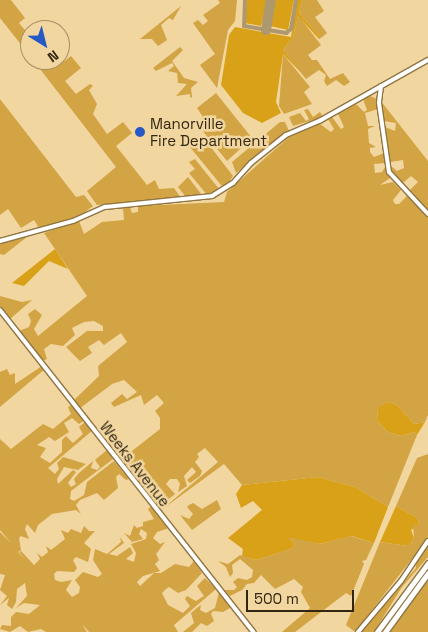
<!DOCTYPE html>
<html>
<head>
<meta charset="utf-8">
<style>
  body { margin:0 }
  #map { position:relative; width:428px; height:632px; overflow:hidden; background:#f2d6a0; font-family:"Space Grotesk",sans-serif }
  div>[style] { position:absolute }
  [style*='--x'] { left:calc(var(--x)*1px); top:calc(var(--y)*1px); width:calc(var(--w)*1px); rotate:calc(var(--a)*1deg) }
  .green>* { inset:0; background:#d8a118 }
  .forest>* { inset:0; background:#d2a443 }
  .taxiway>* { height:4px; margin:-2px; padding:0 2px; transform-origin:2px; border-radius:2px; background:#ae986e }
  .runway>* { height:10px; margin:-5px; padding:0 5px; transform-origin:5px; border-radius:5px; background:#ae986e }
  .roads { filter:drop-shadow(1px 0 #8f7542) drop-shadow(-1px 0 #8f7542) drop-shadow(0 1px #8f7542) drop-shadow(0 -1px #8f7542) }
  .secondary>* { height:4px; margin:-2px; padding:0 2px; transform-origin:2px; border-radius:2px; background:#fff }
  .highway>* { height:5px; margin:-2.5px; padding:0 2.5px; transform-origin:2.5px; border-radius:2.5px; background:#fff }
  .dots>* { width:14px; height:14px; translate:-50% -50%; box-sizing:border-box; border:2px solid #f2d6a0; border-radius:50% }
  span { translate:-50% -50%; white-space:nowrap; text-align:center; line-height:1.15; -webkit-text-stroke:5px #f2d6a0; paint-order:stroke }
  .poi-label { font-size:15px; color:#312611 }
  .left { translate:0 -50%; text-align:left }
  .street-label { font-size:15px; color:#312611 }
  .north { position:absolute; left:20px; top:20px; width:50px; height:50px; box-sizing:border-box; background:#f2d6a0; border:1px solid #a59067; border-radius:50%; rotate:144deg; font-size:14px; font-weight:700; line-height:20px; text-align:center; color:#312611 }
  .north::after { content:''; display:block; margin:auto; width:18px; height:22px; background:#2658c6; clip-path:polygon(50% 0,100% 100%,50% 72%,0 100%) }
  .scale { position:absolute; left:246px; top:590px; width:108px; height:22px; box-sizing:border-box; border:2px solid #312611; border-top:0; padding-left:6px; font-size:15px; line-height:18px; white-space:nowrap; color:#312611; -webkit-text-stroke:4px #f2d6a0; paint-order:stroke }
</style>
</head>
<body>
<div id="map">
  <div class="green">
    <div style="clip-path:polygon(247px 0,268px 0,261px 26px,244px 23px)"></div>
    <div style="clip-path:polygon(274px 0,294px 0,288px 30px,270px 26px)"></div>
    <div style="clip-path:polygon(297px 0,302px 0,299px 13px,321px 38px,319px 39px,298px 16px,293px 37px,283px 50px,307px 79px,283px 54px,276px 102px,281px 113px,262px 123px,243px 113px,221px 85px,229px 35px,235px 27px,291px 37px)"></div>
    <div style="clip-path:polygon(55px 249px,68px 269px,49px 261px,24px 286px,12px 283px)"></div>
    <div style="clip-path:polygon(387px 402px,397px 405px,414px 424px,425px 422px,417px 435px,414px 432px,401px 436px,388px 432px,377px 421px,378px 408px)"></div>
    <div style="clip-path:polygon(318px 477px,355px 487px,388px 507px,374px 543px,352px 536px,320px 544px,289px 538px,295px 544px,291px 549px,256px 560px,242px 556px,243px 549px,228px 538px,262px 510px,253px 501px,241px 508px,236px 494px,242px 485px)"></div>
    <div style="clip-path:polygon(396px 506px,417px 518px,420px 525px,411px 530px,414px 538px,408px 546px,380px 542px)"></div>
  </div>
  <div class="forest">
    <div style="clip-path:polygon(0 0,11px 0,25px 18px,19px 23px,30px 36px,30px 56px,0 18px)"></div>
    <div style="clip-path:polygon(218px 0,237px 0,235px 21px,228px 30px,217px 88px,200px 65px,215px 54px,193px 23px,198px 20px,203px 25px,208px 21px,203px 15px,220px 3px)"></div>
    <div style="clip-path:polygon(302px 0,317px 0,324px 11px,315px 17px,327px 33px,321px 38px,299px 13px)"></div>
    <div style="clip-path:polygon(181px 6px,173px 20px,169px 18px,161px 25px,167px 40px,158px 46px,152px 39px,140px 39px)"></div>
    <div style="clip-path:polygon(298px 15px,321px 45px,308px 55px,312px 60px,317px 60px,330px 79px,343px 73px,350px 82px,344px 86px,336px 80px,327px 86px,324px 81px,326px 75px,319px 70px,306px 79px,283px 50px,293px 37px)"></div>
    <div style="clip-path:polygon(180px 47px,183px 50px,172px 61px,184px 78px,198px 82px,191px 88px,192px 97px,190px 98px,190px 94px,176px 96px,187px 84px,178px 83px,177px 73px,168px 71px,174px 66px,172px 63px,156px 71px,153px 68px)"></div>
    <div style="clip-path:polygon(283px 54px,310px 87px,304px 92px,312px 104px,284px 114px,279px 106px)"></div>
    <div style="clip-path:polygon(71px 56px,81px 68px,65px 81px,76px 94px,90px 84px,93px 86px,89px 90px,97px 104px,93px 114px,107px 134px,123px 122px,132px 133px,116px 146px,147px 185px,155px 180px,159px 189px,174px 188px,181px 198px,97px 205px,87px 191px,116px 167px,33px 60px,49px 60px,55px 68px)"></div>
    <div style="clip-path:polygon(216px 93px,252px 138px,227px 161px,197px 124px,203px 117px,197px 108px)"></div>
    <div style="clip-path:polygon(370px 96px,377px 99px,378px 109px,365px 113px,368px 126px,375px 126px,368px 129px,369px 143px,376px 147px,370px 148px,370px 152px,374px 157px,384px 153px,386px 163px,374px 164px,375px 173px,382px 172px,386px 165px,390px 178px,380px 185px,393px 182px,401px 190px,393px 200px,395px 204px,399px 204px,408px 195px,428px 217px,428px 415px,425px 422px,414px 424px,397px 405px,387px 402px,378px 409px,377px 421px,388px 432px,401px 436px,414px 432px,417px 435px,388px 507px,355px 487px,318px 477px,242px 485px,224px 464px,160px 511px,218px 462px,205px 448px,197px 454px,199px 457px,195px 462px,202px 471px,200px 476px,190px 483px,187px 480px,196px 472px,192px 467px,184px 476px,187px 486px,178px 492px,180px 484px,177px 479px,170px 479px,166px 484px,175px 494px,166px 501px,162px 494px,157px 494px,162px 504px,158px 507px,123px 458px,160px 429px,160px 418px,155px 411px,164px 403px,157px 395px,144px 405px,141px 395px,114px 407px,111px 403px,122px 394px,127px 399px,137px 392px,124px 380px,112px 384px,79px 409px,74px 400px,99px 376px,98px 366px,127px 342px,121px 333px,104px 345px,99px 340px,88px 347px,92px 353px,80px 361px,66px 347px,87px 331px,103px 331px,103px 326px,94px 321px,84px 322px,72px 328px,75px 335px,63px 346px,51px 344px,44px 349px,47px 359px,42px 361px,19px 331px,29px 327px,31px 321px,28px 314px,35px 309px,42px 315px,34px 329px,38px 336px,87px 296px,44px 233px,79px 221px,84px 234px,102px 222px,124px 220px,123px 208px,130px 207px,132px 213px,138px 212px,138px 206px,224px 202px,227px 192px,289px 137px,320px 124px,331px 132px,334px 129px,328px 119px,332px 117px,341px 129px,344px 127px,338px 114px,356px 104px,364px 112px,367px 110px,363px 99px)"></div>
    <div style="clip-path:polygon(0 99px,76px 197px,84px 195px,93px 206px,80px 216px,39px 228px,34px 220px,21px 228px,8px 209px,0 215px)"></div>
    <div style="clip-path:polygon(380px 100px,428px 161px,428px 210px,410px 190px,418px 182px,411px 176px,402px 184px,393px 174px,391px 166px,397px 171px,404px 168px,403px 160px,390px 162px,385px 127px,395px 131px,396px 123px,384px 121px)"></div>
    <div style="clip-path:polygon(308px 109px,313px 117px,320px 112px,323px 117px,293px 126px,289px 117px,300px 113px,306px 121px,309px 119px,304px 110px)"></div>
    <div style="clip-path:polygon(280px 122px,285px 122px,289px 131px,236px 173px,232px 162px)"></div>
    <div style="clip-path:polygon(203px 137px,233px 176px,226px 186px,221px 185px,190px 147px)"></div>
    <div style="clip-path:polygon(195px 159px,219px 189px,218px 191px,208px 196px,189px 173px,195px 169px,189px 162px)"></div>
    <div style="clip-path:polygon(188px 177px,202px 195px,202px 196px,186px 197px,178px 187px)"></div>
    <div style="clip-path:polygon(32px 233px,4px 255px,0 254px,0 242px)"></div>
    <div style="clip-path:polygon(0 296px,22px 302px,32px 300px,10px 319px,0 306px)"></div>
    <div style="clip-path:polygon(42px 366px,45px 369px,0 407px,0 372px,7px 369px,10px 375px,15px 373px,15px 384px)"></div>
    <div style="clip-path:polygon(73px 404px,85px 420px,79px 424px,72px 418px,64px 423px,69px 432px,55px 441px,49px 437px,37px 445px,46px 448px,40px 457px,50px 463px,62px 452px,62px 440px,66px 436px,73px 443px,83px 434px,79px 427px,85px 422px,93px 430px,48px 468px,55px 474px,59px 469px,57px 463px,63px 457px,86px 464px,78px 470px,64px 467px,57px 479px,58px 484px,73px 470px,76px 472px,68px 483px,71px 487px,76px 484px,74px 479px,79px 473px,93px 461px,91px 468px,97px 470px,100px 467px,95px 460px,107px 450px,113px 459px,71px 491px,70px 499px,74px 501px,84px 495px,87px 482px,114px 461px,129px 479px,126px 480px,119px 474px,116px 477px,118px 488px,104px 500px,97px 493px,80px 500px,76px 505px,81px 514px,76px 510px,52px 514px,38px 525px,35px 533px,27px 524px,25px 529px,29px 539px,21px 536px,19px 538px,21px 550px,18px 552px,26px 560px,19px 552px,21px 551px,34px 565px,40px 559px,37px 553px,42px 557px,48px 552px,46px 546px,51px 550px,65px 539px,61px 530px,68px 533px,71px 529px,81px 533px,84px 526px,89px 531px,95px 531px,84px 543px,91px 549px,88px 562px,76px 557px,73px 560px,77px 568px,74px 572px,57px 571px,54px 574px,55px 580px,61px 582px,72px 580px,66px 590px,72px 597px,79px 593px,80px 587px,75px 580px,83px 572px,98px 577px,102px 574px,93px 560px,95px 549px,107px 554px,121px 542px,120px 537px,124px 543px,109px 554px,117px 556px,130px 547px,133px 553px,126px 559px,134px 562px,136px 553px,131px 544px,146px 539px,147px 533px,141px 529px,139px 534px,143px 539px,132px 542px,124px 533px,130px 536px,134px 525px,137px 528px,143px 526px,143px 522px,154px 519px,148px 509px,152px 506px,169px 528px,157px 532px,153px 538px,160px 544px,165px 542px,156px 554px,159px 560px,155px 564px,160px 571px,143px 576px,137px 582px,140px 586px,154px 573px,161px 573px,175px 564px,189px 567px,194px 561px,202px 573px,186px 590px,178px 593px,169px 587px,166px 589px,162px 593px,168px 605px,183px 613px,190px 606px,185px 599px,187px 596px,196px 601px,204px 596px,197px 586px,205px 578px,216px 589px,174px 625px,178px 632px,89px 632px,82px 624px,87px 632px,46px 632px,41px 629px,28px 632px,20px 626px,10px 632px,0 629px,2px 625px,11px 626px,11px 617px,16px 612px,29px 614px,40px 605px,24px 603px,16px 608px,27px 596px,25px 583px,17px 589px,16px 602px,12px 609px,7px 605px,9px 598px,0 605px,7px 596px,0 590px,5px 575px,0 574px,0 532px,11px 543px,0 530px,0 439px,11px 449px,43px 424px,53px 429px,71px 414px,68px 407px)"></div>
    <div style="clip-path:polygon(428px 454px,428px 538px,355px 632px,346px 625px,380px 542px,408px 546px,414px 538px,413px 524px,420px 525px,417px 518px,396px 506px,417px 458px)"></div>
    <div style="clip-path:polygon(217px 500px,221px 509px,192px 530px,180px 515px,189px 519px,193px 514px,187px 507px,189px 505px,193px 503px,202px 509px)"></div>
    <div style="clip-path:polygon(351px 536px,374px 543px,366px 560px,362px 561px,364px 564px,351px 596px,346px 593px,295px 632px,282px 632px,310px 608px,301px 592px,303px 587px,294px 579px,275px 589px,261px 575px,254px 583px,247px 584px,242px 590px,230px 596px,223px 590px,234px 590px,237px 587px,233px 582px,238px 578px,247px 580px,252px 577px,253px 570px,240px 559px,232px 565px,233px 573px,230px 577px,226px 567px,218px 561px,228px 564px,240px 555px,256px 560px,291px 549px,295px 544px,288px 537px,320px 544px)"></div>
    <div style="clip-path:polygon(428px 545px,428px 557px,402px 587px,374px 632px,360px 632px,416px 568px,415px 561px)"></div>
    <div style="clip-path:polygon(428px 579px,428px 632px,389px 632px)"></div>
    <div style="clip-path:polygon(219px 592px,230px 608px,223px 612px,213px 611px,211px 614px,214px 621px,207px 626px,201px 623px,192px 632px,183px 632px,194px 623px,191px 613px,198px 607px,201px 605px,200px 610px,206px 613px,215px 608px)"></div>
  </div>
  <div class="taxiway">
    <div style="--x:245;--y:0;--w:26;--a:92"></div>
    <div style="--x:244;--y:26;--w:43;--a:9.5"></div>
    <div style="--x:286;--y:33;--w:6;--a:-39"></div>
    <div style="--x:291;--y:29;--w:29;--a:-80"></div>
  </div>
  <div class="runway">
    <div style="--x:266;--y:30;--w:30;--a:-81"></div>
  </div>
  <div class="roads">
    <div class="secondary">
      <div style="--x:381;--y:86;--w:17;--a:97"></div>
      <div style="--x:379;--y:103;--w:70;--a:81.8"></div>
      <div style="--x:389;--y:172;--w:57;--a:47.1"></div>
      <div style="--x:0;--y:241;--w:76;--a:-15.3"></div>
      <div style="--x:73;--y:221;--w:35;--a:-24"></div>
      <div style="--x:105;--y:207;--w:108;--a:-5.9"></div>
      <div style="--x:212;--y:196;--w:25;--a:-32"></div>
      <div style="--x:233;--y:183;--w:27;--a:-48"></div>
      <div style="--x:251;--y:163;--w:45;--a:-38.7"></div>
      <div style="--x:286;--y:135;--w:38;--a:-23"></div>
      <div style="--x:321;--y:120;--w:123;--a:-29.3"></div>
      <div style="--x:0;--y:310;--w:410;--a:51.8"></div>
      <div style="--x:358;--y:632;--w:67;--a:-49.9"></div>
      <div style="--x:401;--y:581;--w:48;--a:-56"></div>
    </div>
    <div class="highway">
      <div style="--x:377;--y:632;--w:86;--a:-53.5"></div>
      <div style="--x:385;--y:632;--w:73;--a:-53.9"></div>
    </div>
  </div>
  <div class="dots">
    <div style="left:140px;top:132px;background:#2658c6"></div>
  </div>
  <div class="poi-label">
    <span class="left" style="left:150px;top:132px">Manorville<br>Fire Department</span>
  </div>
  <div class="street-label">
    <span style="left:135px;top:464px;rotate:52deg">Weeks Avenue</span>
  </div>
  <div class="north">N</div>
  <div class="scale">500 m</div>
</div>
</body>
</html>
